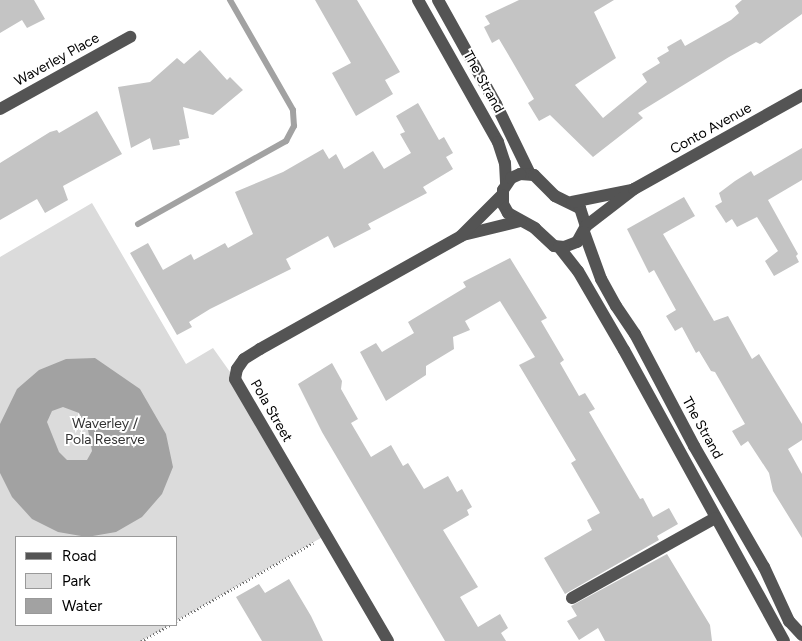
<!DOCTYPE html>
<html>
<head>
<meta charset="utf-8">
<style>
  body { margin:0 }
  #map { position:relative; width:802px; height:641px; overflow:hidden; background:#fff; font-family:Figtree,sans-serif }
  div>[style] { position:absolute }
  [style*='--x'] { left:calc(var(--x)*1px); top:calc(var(--y)*1px); width:calc(var(--w)*1px); rotate:calc(var(--a)*1deg) }
  .green>* { inset:0; background:#dbdbdb }
  .water>* { inset:0; background:#a2a2a2 }
  .stream>* { height:6px; margin:-3px; padding:0 3px; transform-origin:3px; border-radius:3px; background:#a2a2a2 }
  .building>* { inset:0; background:#c4c4c4 }
  .path>* { height:3px; margin-top:-1.5px; transform-origin:0; background:repeating-linear-gradient(90deg,#767676 0 1px,transparent 0 3.5px) }
  .minor>* { height:12px; margin:-6px; padding:0 6px; transform-origin:6px; border-radius:6px; background:#545454 }
  span { translate:-50% -50%; white-space:nowrap; text-align:center; line-height:1.15; -webkit-text-stroke:4px #fff; paint-order:stroke }
  .street-label { font-size:14px; color:#000 }
  .park-label { font-size:14px; color:#323232 }
  .legend { position:absolute; left:15px; top:536px; width:162px; height:90px; box-sizing:border-box; background:#fff; border:1px solid #999; margin:0; padding:6px 9px; list-style:none; font-size:15px; color:#000 }
  .legend li { display:flex; align-items:center; gap:10px; height:25px }
  .legend b { width:25px; border:1px solid #999 }
</style>
</head>
<body>
<div id="map">
  <div class="green">
    <div style="clip-path:polygon(92px 203px,186px 364px,213px 348px,235px 379px,326px 535px,176px 621px,176px 537px,16px 537px,16px 625px,170px 625px,141px 641px,0 641px,0 257px)"></div>
  </div>
  <div class="water">
    <div style="clip-path:polygon(evenodd,95px 358px,140px 389px,166px 434px,173px 467px,162px 494px,142px 517px,116px 532px,87px 537px,58px 532px,32px 519px,12px 497px,0 473px,0 424px,17px 389px,39px 370px,66px 359px,95px 358px,63px 407px,79px 413px,88px 430px,92px 451px,87px 460px,67px 460px,59px 452px,47px 422px,52px 411px,63px 407px)"></div>
  </div>
  <div class="stream">
    <div style="--x:138;--y:224;--w:170;--a:-29.3"></div>
    <div style="--x:286;--y:141;--w:17;--a:-62"></div>
    <div style="--x:294;--y:126;--w:16;--a:-94"></div>
    <div style="--x:293;--y:110;--w:127;--a:-119.8"></div>
  </div>
  <div class="building">
    <div style="clip-path:polygon(0 0,34px 0,45px 19px,27px 28px,22px 20px,0 33px)"></div>
    <div style="clip-path:polygon(315px 0,357px 0,400px 72px,385px 80px,393px 94px,356px 116px,332px 73px,351px 63px)"></div>
    <div style="clip-path:polygon(519px 0,614px 0,594px 12px,616px 58px,575px 85px,603px 118px,647px 82px,642px 74px,660px 63px,657px 58px,669px 51px,667px 47px,681px 39px,685px 46px,731px 20px,739px 13px,735px 6px,742px 0,802px 0,802px 14px,760px 44px,756px 42px,729px 57px,638px 113px,643px 118px,593px 157px,550px 115px,539px 121px,528px 103px,534px 99px,512px 61px,499px 39px,492px 43px,484px 27px,490px 24px,485px 16px)"></div>
    <div style="clip-path:polygon(200px 50px,227px 80px,230px 77px,243px 90px,213px 115px,183px 107px,189px 138px,179px 140px,180px 145px,153px 150px,150px 138px,131px 148px,118px 87px,150px 82px,177px 58px,184px 64px)"></div>
    <div style="clip-path:polygon(418px 103px,439px 140px,444px 137px,453px 153px,446px 157px,453px 169px,423px 187px,427px 193px,368px 224px,371px 229px,334px 248px,328px 236px,286px 259px,291px 269px,210px 309px,189px 322px,192px 327px,177px 335px,130px 253px,148px 243px,163px 270px,191px 254px,194px 260px,225px 243px,228px 248px,253px 234px,235px 192px,283px 172px,323px 149px,329px 159px,336px 154px,344px 169px,373px 151px,384px 169px,411px 153px,400px 134px,405px 132px,396px 116px)"></div>
    <div style="clip-path:polygon(97px 111px,122px 154px,63px 186px,68px 200px,45px 213px,37px 199px,0 220px,0 163px,50px 132px,57px 130px,59px 133px)"></div>
    <div style="clip-path:polygon(802px 148px,802px 180px,768px 200px,798px 254px,796px 256px,799px 262px,774px 276px,765px 261px,778px 251px,757px 217px,737px 227px,732px 219px,726px 223px,715px 206px,722px 202px,719px 193px,735px 181px,751px 171px,754px 176px)"></div>
    <div style="clip-path:polygon(684px 197px,695px 216px,663px 234px,714px 321px,728px 316px,752px 359px,759px 354px,802px 424px,802px 440px,788px 449px,802px 474px,802px 538px,773px 491px,769px 473px,748px 441px,741px 446px,732px 431px,745px 424px,715px 372px,711px 371px,699px 351px,696px 353px,682px 327px,675px 331px,666px 316px,676px 310px,654px 270px,649px 273px,627px 229px)"></div>
    <div style="clip-path:polygon(510px 258px,547px 318px,541px 321px,564px 360px,560px 363px,579px 396px,585px 393px,595px 409px,589px 412px,640px 499px,643px 498px,653px 517px,669px 508px,678px 524px,657px 536px,659px 540px,565px 594px,544px 558px,592px 530px,587px 520px,600px 513px,571px 463px,576px 460px,519px 365px,535px 357px,500px 301px,465px 321px,470px 330px,453px 337px,454px 349px,426px 366px,426px 375px,386px 401px,360px 352px,376px 343px,382px 352px,414px 333px,408px 322px,466px 287px,463px 282px)"></div>
    <div style="clip-path:polygon(332px 363px,342px 381px,341px 389px,358px 419px,351px 423px,371px 457px,391px 445px,403px 466px,408px 463px,424px 489px,448px 476px,457px 492px,462px 489px,472px 507px,467px 510px,469px 515px,443px 530px,478px 587px,460px 597px,478px 627px,500px 614px,508px 628px,501px 633px,506px 641px,445px 641px,322px 432px,298px 384px)"></div>
    <div style="clip-path:polygon(667px 554px,710px 625px,712px 641px,605px 641px,598px 628px,579px 640px,567px 621px,577px 616px,571px 606px)"></div>
    <div style="clip-path:polygon(289px 579px,311px 616px,323px 641px,262px 641px,236px 597px,259px 584px,265px 593px)"></div>
  </div>
  <div class="path">
    <div style="--x:176;--y:621;--w:158;--a:-29.7"></div>
    <div style="--x:141;--y:641;--w:33;--a:-29"></div>
  </div>
  <div class="minor">
    <div style="--x:418;--y:0;--w:163;--a:60.6"></div>
    <div style="--x:498;--y:142;--w:22;--a:72"></div>
    <div style="--x:505;--y:163;--w:21;--a:87"></div>
    <div style="--x:438;--y:0;--w:119;--a:60.9"></div>
    <div style="--x:496;--y:104;--w:78;--a:64.1"></div>
    <div style="--x:0;--y:109;--w:149;--a:-29"></div>
    <div style="--x:520;--y:174;--w:14;--a:4"></div>
    <div style="--x:534;--y:175;--w:30;--a:45"></div>
    <div style="--x:555;--y:196;--w:28;--a:26"></div>
    <div style="--x:580;--y:208;--w:19;--a:72"></div>
    <div style="--x:586;--y:226;--w:18;--a:119"></div>
    <div style="--x:577;--y:242;--w:14;--a:159"></div>
    <div style="--x:564;--y:247;--w:10;--a:-174"></div>
    <div style="--x:554;--y:246;--w:26;--a:-137"></div>
    <div style="--x:535;--y:228;--w:31;--a:-151"></div>
    <div style="--x:508;--y:213;--w:10;--a:-119"></div>
    <div style="--x:503;--y:204;--w:14;--a:-90"></div>
    <div style="--x:503;--y:190;--w:14;--a:-56"></div>
    <div style="--x:511;--y:178;--w:10;--a:-24"></div>
    <div style="--x:572;--y:202;--w:60;--a:-11.5"></div>
    <div style="--x:586;--y:226;--w:61;--a:-37.6"></div>
    <div style="--x:634;--y:189;--w:193;--a:-29.2"></div>
    <div style="--x:584;--y:232;--w:50;--a:70.1"></div>
    <div style="--x:601;--y:279;--w:31;--a:61"></div>
    <div style="--x:616;--y:306;--w:34;--a:56"></div>
    <div style="--x:635;--y:334;--w:127;--a:62.2"></div>
    <div style="--x:694;--y:446;--w:140;--a:60"></div>
    <div style="--x:764;--y:567;--w:60;--a:65.2"></div>
    <div style="--x:789;--y:621;--w:19;--a:47"></div>
    <div style="--x:463;--y:235;--w:59;--a:-13.8"></div>
    <div style="--x:559;--y:247;--w:31;--a:52"></div>
    <div style="--x:578;--y:271;--w:91;--a:59.8"></div>
    <div style="--x:624;--y:350;--w:332;--a:61.2"></div>
    <div style="--x:572;--y:598;--w:164;--a:-29.2"></div>
    <div style="--x:388;--y:641;--w:303;--a:-120.3"></div>
    <div style="--x:235;--y:379;--w:10;--a:-79"></div>
    <div style="--x:237;--y:369;--w:12;--a:-55"></div>
    <div style="--x:244;--y:359;--w:19;--a:-32"></div>
    <div style="--x:260;--y:349;--w:231;--a:-29.3"></div>
    <div style="--x:461;--y:236;--w:58;--a:-45"></div>
  </div>
  <div class="street-label">
    <span style="left:57px;top:60px;rotate:-29deg">Waverley Place</span>
    <span style="left:483px;top:82px;rotate:61deg">The Strand</span>
    <span style="left:711px;top:129px;rotate:-29deg">Conto Avenue</span>
    <span style="left:271px;top:411px;rotate:60deg">Pola Street</span>
    <span style="left:702px;top:428px;rotate:61deg">The Strand</span>
  </div>
  <div class="park-label">
    <span style="left:105px;top:432px">Waverley /<br>Pola Reserve</span>
  </div>
  <ul class="legend">
  <li><b style="height:6px;background:#545454"></b>Road</li>
  <li><b style="height:14px;background:#dbdbdb"></b>Park</li>
  <li><b style="height:14px;background:#a2a2a2"></b>Water</li>
  </ul>
</div>
</body>
</html>
